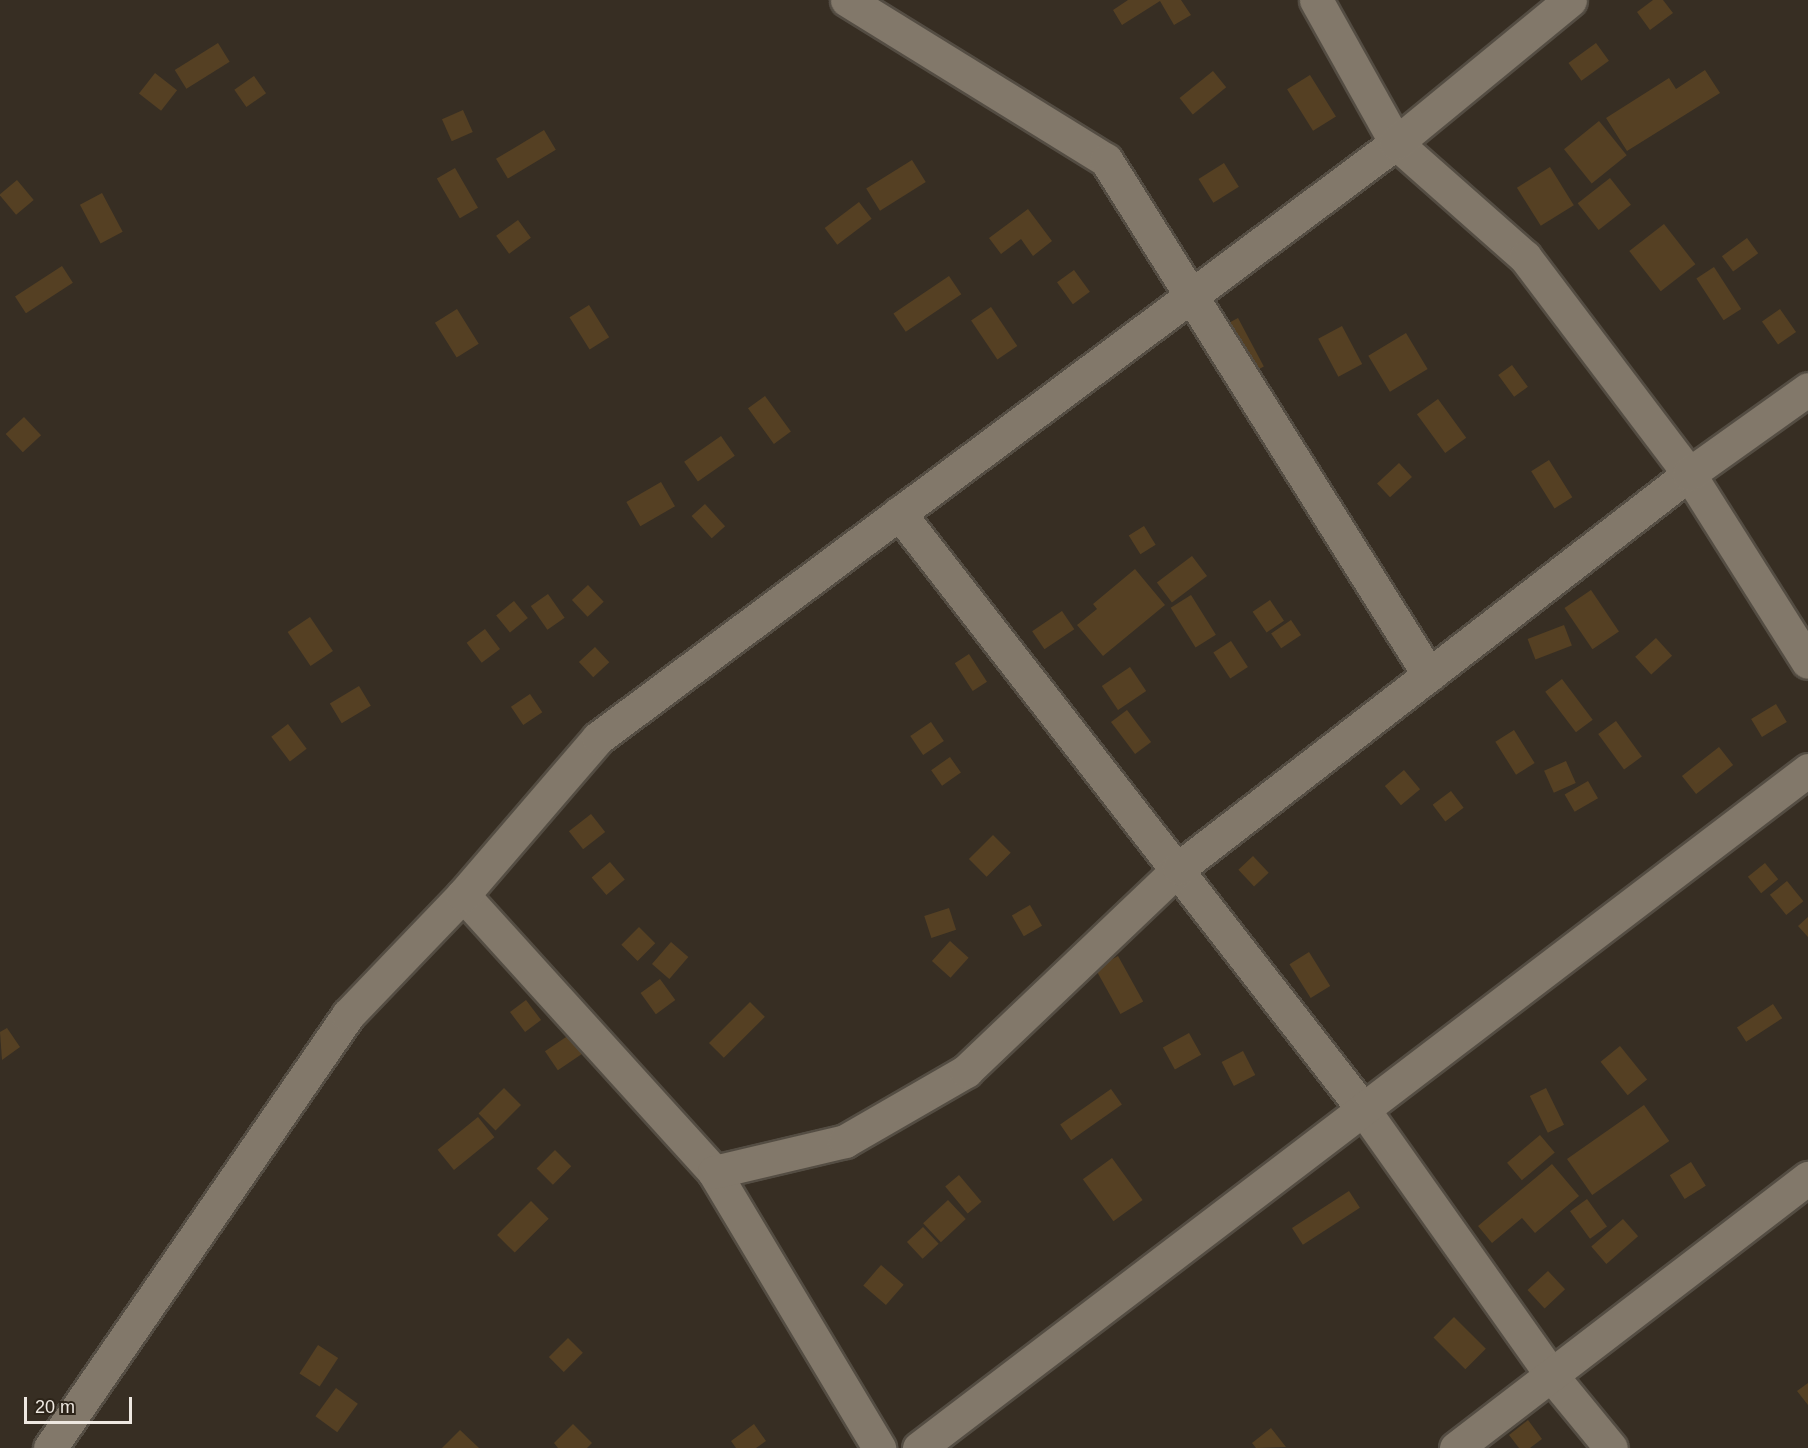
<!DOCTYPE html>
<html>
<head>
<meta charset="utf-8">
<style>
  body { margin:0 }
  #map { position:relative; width:1808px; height:1448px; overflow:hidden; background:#372e23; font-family:Helvetica,sans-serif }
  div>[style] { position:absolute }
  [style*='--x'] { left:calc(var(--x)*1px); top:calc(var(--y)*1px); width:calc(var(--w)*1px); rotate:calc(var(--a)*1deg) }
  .building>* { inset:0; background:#554023; transform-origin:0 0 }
  .roads { filter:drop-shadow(2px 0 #544d43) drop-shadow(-2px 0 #544d43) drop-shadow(0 2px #544d43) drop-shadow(0 -2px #544d43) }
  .street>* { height:33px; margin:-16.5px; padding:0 16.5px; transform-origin:16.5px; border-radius:16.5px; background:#82786a }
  span { translate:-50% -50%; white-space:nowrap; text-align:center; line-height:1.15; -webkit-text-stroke:6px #2d2419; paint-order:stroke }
  .scale { position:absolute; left:24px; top:1397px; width:108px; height:27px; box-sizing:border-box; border:3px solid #eee8e1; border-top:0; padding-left:8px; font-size:18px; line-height:21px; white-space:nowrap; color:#eee8e1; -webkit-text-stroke:4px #2d2419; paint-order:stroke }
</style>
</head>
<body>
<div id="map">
  <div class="building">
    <div style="clip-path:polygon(1128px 0,1181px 0,1191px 15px,1174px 25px,1160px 1px,1122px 25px,1113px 10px)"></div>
    <div style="clip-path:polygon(1653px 0,1663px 0,1673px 13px,1650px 30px,1637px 12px)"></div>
    <div style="left:218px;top:43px;width:22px;height:51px;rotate:58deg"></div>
    <div style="left:1596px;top:43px;width:22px;height:34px;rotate:54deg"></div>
    <div style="clip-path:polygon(1705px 70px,1720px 93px,1627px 151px,1606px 118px,1669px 78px,1676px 89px)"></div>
    <div style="left:1213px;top:71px;width:21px;height:43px;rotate:51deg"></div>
    <div style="left:155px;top:73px;width:28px;height:26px;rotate:38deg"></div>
    <div style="left:1310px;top:75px;width:49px;height:27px;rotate:58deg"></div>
    <div style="left:254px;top:76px;width:21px;height:24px;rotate:55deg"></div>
    <div style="left:463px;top:110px;width:24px;height:23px;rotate:66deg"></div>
    <div style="left:1599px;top:121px;width:44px;height:45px;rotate:51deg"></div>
    <div style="left:544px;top:130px;width:23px;height:56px;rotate:59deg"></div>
    <div style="left:912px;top:160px;width:26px;height:54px;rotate:58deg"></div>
    <div style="left:1224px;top:163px;width:28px;height:30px;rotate:58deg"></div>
    <div style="left:1550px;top:167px;width:45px;height:39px;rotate:58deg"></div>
    <div style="left:455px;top:168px;width:46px;height:21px;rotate:60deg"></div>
    <div style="left:1610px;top:178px;width:34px;height:41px;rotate:52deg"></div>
    <div style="left:17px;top:180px;width:26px;height:23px;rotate:50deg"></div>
    <div style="left:102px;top:193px;width:44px;height:25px;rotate:62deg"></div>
    <div style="left:859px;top:202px;width:21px;height:43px;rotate:53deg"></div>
    <div style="clip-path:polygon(1028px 209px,1052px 241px,1033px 256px,1021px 239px,1001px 254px,989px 238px)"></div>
    <div style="left:518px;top:220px;width:22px;height:27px;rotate:54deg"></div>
    <div style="left:1664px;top:224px;width:51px;height:44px;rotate:52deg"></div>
    <div style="left:1747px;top:238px;width:19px;height:31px;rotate:54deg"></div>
    <div style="left:62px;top:266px;width:20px;height:56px;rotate:57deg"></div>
    <div style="left:1714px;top:267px;width:50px;height:21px;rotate:57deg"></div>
    <div style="left:1074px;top:270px;width:27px;height:21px;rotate:54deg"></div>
    <div style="left:949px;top:276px;width:22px;height:67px;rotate:56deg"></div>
    <div style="left:589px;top:305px;width:38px;height:23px;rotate:58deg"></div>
    <div style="left:991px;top:307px;width:47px;height:24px;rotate:56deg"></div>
    <div style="left:457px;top:309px;width:41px;height:26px;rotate:58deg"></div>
    <div style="left:1780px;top:309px;width:28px;height:22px;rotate:55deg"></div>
    <div style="left:1238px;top:318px;width:55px;height:24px;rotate:62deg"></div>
    <div style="left:1342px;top:326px;width:43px;height:27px;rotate:62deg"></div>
    <div style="left:1406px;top:333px;width:42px;height:44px;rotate:59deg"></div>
    <div style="left:1512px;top:365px;width:27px;height:17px;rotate:54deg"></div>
    <div style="left:765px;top:396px;width:44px;height:21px;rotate:54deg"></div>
    <div style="left:1438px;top:399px;width:48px;height:26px;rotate:54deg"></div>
    <div style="left:24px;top:417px;width:25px;height:25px;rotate:47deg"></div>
    <div style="left:721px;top:436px;width:24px;height:45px;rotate:55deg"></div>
    <div style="left:1549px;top:460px;width:44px;height:21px;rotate:58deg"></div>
    <div style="left:1399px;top:463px;width:19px;height:30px;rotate:47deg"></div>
    <div style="left:661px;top:482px;width:28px;height:40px;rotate:60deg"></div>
    <div style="left:705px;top:504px;width:30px;height:18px;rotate:48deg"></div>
    <div style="left:1144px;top:526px;width:22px;height:18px;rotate:58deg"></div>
    <div style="left:1192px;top:556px;width:25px;height:44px;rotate:53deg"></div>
    <div style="clip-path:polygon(1135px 569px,1165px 605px,1103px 656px,1077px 625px,1097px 609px,1093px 604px)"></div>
    <div style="left:588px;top:585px;width:23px;height:22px;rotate:47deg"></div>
    <div style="left:1591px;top:590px;width:50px;height:32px;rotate:56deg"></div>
    <div style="left:548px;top:594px;width:29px;height:21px;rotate:55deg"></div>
    <div style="left:1191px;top:595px;width:47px;height:24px;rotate:58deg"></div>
    <div style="left:1270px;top:600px;width:25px;height:21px;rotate:56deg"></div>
    <div style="left:514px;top:601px;width:22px;height:23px;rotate:51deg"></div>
    <div style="left:1062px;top:611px;width:22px;height:36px;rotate:56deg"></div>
    <div style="left:310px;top:617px;width:41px;height:27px;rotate:56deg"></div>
    <div style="left:1291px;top:620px;width:18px;height:24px;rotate:56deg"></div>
    <div style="left:1564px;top:625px;width:22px;height:39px;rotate:69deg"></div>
    <div style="left:485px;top:629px;width:25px;height:23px;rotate:53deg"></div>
    <div style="left:1656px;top:638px;width:24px;height:28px;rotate:48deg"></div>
    <div style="left:1231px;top:641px;width:31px;height:21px;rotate:57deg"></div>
    <div style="left:595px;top:647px;width:21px;height:22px;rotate:47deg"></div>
    <div style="left:969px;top:654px;width:33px;height:17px;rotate:57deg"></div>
    <div style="left:1130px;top:667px;width:29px;height:34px;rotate:56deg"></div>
    <div style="left:1562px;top:679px;width:51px;height:21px;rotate:53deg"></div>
    <div style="left:359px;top:686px;width:23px;height:34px;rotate:59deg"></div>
    <div style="left:530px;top:694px;width:22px;height:23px;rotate:56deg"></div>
    <div style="left:1776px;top:704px;width:21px;height:29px;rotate:59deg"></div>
    <div style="left:1127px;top:710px;width:40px;height:20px;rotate:53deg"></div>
    <div style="left:1616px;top:721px;width:44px;height:22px;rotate:54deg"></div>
    <div style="left:931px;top:722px;width:23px;height:25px;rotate:56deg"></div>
    <div style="left:288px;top:724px;width:31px;height:21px;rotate:53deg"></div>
    <div style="left:1514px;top:730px;width:39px;height:22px;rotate:58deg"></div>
    <div style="left:1719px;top:747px;width:23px;height:47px;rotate:52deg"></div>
    <div style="left:950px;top:757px;width:19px;height:23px;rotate:55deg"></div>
    <div style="left:1566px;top:761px;width:24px;height:24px;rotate:66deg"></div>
    <div style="left:1404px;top:770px;width:25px;height:25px;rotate:50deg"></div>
    <div style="left:1588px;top:781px;width:20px;height:27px;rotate:60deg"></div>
    <div style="left:1451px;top:791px;width:21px;height:23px;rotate:53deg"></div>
    <div style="left:591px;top:814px;width:23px;height:28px;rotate:52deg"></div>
    <div style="left:993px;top:835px;width:25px;height:34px;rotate:45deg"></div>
    <div style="left:1253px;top:856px;width:23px;height:20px;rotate:47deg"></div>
    <div style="left:610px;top:862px;width:23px;height:24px;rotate:50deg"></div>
    <div style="left:1765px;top:863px;width:21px;height:22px;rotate:51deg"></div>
    <div style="left:1787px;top:881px;width:26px;height:22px;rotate:51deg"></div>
    <div style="left:1030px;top:905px;width:24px;height:21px;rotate:60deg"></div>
    <div style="left:949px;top:908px;width:23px;height:26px;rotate:72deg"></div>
    <div style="clip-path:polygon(1808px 917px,1808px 937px,1798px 926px)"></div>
    <div style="left:639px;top:927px;width:23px;height:25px;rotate:45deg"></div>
    <div style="left:950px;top:941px;width:25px;height:27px;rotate:42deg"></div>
    <div style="left:671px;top:942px;width:23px;height:29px;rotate:41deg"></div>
    <div style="left:1309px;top:952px;width:40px;height:23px;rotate:58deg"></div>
    <div style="left:1118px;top:956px;width:52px;height:26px;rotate:61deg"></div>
    <div style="left:660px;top:979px;width:26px;height:24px;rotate:54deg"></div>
    <div style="left:526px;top:1000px;width:25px;height:20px;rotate:53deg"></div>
    <div style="left:750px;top:1002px;width:21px;height:58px;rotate:45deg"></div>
    <div style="left:1773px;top:1004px;width:17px;height:43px;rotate:57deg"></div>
    <div style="clip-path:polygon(7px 1028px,20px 1047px,2px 1060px,0 1032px)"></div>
    <div style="left:1189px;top:1033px;width:25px;height:30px;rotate:61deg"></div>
    <div style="left:569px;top:1035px;width:23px;height:29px;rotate:56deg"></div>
    <div style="left:1620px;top:1046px;width:43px;height:25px;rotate:51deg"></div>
    <div style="left:1243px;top:1051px;width:27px;height:24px;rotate:63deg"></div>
    <div style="left:504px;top:1088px;width:24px;height:36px;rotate:45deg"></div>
    <div style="left:1546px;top:1088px;width:41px;height:18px;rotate:64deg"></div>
    <div style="left:1111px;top:1089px;width:19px;height:62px;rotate:55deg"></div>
    <div style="left:1644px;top:1105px;width:44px;height:94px;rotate:55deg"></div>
    <div style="left:478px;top:1117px;width:26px;height:52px;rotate:51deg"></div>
    <div style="left:1540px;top:1135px;width:23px;height:43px;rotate:50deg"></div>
    <div style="left:555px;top:1150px;width:23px;height:26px;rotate:45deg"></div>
    <div style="left:1112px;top:1158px;width:52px;height:36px;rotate:54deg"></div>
    <div style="left:1691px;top:1162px;width:28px;height:25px;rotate:58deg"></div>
    <div style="clip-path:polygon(1552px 1164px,1579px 1196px,1535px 1233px,1522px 1218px,1492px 1243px,1478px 1226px)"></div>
    <div style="left:959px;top:1175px;width:35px;height:18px;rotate:50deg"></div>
    <div style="left:1349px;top:1191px;width:20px;height:68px;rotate:57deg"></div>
    <div style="left:1587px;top:1199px;width:34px;height:21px;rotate:54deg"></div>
    <div style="left:948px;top:1200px;width:26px;height:34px;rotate:47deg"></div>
    <div style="left:531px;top:1201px;width:25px;height:48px;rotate:45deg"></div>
    <div style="left:1623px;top:1219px;width:23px;height:42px;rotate:49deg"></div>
    <div style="left:923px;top:1227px;width:23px;height:22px;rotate:47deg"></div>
    <div style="left:881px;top:1265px;width:30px;height:27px;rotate:41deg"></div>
    <div style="left:1548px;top:1271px;width:25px;height:28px;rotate:47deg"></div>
    <div style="left:1454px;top:1317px;width:45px;height:29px;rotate:45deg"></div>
    <div style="left:568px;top:1338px;width:21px;height:27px;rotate:45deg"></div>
    <div style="left:318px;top:1345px;width:24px;height:34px;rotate:33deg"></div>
    <div style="clip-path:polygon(1808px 1383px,1808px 1405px,1797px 1391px)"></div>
    <div style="left:336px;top:1388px;width:27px;height:35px;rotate:36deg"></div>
    <div style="clip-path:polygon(1528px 1420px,1542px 1439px,1530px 1448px,1519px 1448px,1509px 1435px)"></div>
    <div style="clip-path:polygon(573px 1424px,592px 1443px,587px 1448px,558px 1448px,554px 1443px)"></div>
    <div style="clip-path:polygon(754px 1424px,766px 1441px,756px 1448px,736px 1448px,731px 1441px)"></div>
    <div style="clip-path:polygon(1271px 1428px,1286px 1447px,1256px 1448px,1252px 1443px)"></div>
    <div style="clip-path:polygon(460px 1430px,479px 1448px,442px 1448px)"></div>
  </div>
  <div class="roads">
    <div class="street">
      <div style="--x:847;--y:0;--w:304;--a:31.7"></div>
      <div style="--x:1106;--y:160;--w:608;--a:57.9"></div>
      <div style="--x:1316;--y:0;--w:164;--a:60.8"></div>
      <div style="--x:1396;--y:143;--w:172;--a:41.5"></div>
      <div style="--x:1525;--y:257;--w:272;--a:52.9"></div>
      <div style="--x:1689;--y:474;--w:222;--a:57.7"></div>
      <div style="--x:899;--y:513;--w:755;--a:52.1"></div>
      <div style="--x:1363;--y:1109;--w:326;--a:54.7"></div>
      <div style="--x:1551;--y:1375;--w:94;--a:50.6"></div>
      <div style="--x:463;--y:895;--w:374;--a:47.8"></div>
      <div style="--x:714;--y:1172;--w:322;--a:59.1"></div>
      <div style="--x:714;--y:1172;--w:135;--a:-13.3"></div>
      <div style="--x:845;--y:1141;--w:140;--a:-30"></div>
      <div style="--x:966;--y:1071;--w:294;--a:-43.6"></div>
      <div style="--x:1179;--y:868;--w:644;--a:-37.69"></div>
      <div style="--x:1689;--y:474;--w:146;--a:-35.5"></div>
      <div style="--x:50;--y:1448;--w:526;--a:-55.46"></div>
      <div style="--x:348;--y:1015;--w:166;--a:-46.2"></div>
      <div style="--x:463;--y:895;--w:207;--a:-49.3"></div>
      <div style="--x:598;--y:738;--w:995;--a:-36.71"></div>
      <div style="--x:1396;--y:143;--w:225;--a:-39.4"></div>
      <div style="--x:919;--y:1448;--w:1118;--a:-37.33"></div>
      <div style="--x:1456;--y:1448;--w:444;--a:-37.5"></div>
    </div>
  </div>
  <div class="scale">20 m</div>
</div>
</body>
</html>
